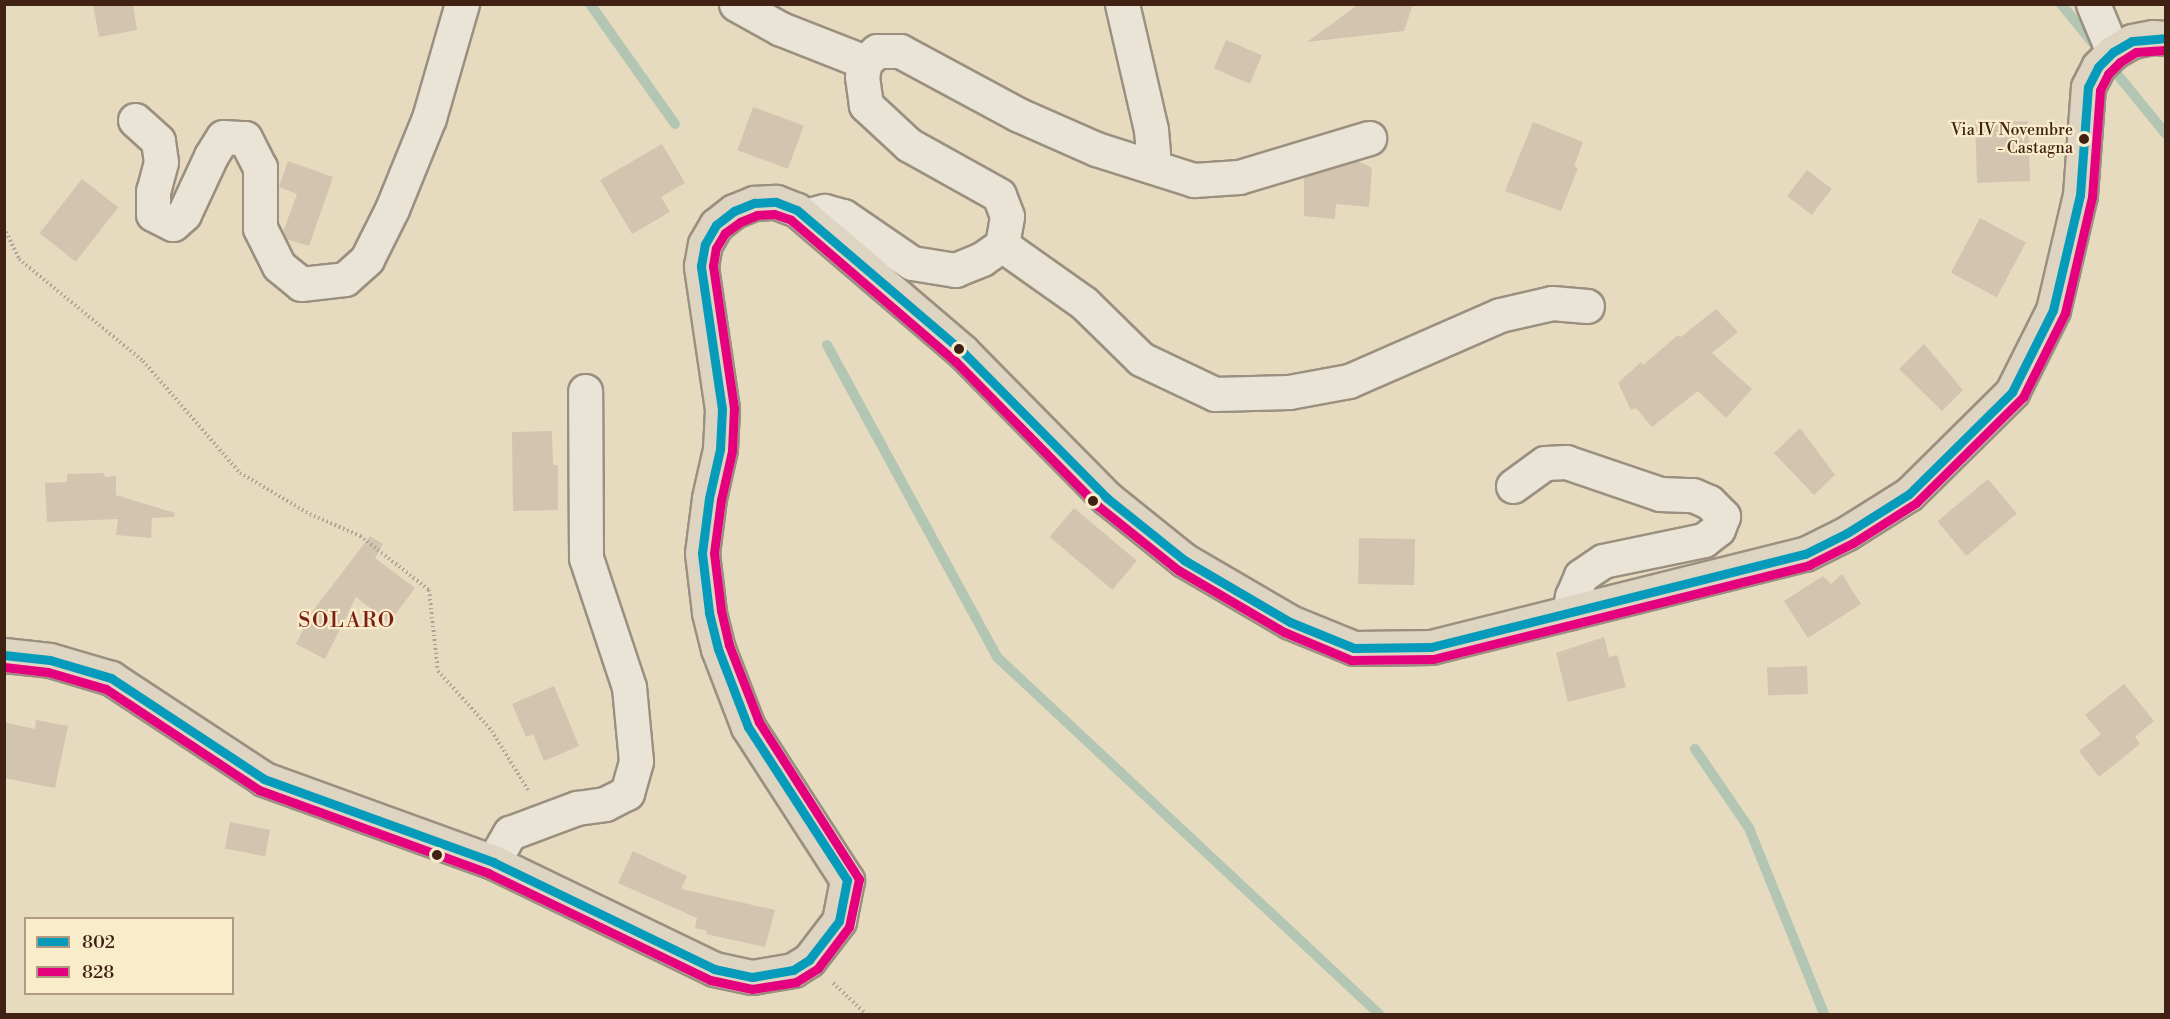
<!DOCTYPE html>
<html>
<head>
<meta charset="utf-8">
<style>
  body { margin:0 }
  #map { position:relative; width:2170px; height:1019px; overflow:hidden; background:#e6dbbf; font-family:"Libre Bodoni",serif }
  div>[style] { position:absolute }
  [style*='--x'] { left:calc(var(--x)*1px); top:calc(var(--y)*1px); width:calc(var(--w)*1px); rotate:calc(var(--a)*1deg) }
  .stream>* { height:10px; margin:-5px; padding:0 5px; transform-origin:5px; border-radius:5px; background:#b3c6b3 }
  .building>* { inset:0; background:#d3c4b0; transform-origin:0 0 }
  .path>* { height:4px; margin-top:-2px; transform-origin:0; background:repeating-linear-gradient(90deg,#aaa398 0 1.5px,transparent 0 4.5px) }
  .roads { filter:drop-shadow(2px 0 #9b9080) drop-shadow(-2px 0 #9b9080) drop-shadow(0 2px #9b9080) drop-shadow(0 -2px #9b9080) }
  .minor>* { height:33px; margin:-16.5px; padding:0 16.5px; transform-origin:16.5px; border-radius:16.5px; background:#e9e4d6 }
  .major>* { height:33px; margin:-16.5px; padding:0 16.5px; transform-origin:16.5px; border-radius:16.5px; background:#ddd4c2 }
  .bus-1>* { height:9px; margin:-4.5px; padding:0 4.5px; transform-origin:4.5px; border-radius:4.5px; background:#069bbb }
  .bus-2>* { height:9px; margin:-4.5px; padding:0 4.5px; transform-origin:4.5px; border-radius:4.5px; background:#e5007d }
  .dots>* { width:16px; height:16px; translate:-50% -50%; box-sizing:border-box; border:3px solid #f9eccb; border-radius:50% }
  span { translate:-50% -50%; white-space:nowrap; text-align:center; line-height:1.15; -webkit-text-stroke:4.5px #f9eccb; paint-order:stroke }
  .bus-label { font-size:16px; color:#412114 }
  .right { translate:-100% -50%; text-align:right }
  .quarter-label { font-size:21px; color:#7a1f14; letter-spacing:1.5px }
  .frame { position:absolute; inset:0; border:6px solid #412114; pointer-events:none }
  .legend { position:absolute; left:24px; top:917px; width:210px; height:78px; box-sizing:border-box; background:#f9eccb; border:2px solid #af9b82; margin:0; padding:8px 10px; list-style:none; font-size:18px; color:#412114 }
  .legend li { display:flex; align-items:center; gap:12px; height:30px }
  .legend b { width:30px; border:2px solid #af9b82 }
</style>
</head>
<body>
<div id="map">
  <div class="stream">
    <div style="--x:590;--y:4;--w:147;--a:54.7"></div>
    <div style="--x:2061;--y:4;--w:57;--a:50.7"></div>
    <div style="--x:2108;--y:63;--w:92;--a:50.8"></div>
    <div style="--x:827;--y:345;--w:355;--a:61.4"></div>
    <div style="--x:997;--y:657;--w:523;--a:43.06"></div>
    <div style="--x:1695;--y:749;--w:96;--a:55.6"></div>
    <div style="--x:1749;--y:828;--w:201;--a:68"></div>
  </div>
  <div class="building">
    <div style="clip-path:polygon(93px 4px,133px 4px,137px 30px,99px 37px)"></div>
    <div style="clip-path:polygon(1359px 4px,1413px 4px,1404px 31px,1307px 42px)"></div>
    <div style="left:1226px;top:40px;width:39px;height:31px;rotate:23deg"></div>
    <div style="left:753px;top:107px;width:54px;height:46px;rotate:20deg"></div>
    <div style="left:2028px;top:121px;width:60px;height:53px;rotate:88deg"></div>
    <div style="clip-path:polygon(1533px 122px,1583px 142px,1574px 166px,1578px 168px,1561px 211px,1505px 191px)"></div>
    <div style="clip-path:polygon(662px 144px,685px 183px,661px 197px,670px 212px,632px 234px,600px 180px)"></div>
    <div style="clip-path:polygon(288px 161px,333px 177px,309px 246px,286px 239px,283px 232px,297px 194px,279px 187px)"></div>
    <div style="clip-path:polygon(1358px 161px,1372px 168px,1369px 207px,1336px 204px,1335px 219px,1304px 216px,1304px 177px)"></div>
    <div style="left:1807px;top:170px;width:31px;height:33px;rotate:37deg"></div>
    <div style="left:82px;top:179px;width:46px;height:69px;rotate:38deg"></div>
    <div style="left:1980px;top:218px;width:52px;height:62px;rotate:28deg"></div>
    <div style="clip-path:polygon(1716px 309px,1738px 332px,1712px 353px,1752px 389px,1726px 418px,1698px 391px,1652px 427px,1636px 408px,1631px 410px,1618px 383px,1641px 362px,1643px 365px,1678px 335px,1681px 337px)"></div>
    <div style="clip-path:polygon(1924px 344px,1963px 390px,1942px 411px,1899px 369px)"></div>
    <div style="clip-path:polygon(1800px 428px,1835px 475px,1814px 495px,1774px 453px)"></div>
    <div style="clip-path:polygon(552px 431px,553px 465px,558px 465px,558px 510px,513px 511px,512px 432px)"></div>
    <div style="clip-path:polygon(104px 473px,105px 477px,116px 476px,116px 495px,175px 513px,174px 517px,152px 518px,151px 538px,116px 535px,118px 519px,47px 522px,45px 483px,67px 482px,67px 474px)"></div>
    <div style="left:1988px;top:479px;width:45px;height:66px;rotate:50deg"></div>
    <div style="left:1074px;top:508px;width:82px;height:38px;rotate:40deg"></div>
    <div style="clip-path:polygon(370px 536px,383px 544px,375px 558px,415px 588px,389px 623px,356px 597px,325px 659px,296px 644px,312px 612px)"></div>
    <div style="left:1415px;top:539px;width:46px;height:56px;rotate:91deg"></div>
    <div style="clip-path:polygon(1842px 574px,1861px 604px,1808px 638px,1784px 601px,1823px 576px,1831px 584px)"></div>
    <div style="clip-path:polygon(1604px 637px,1609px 657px,1617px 655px,1626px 687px,1568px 702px,1556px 653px)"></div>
    <div style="left:1807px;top:666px;width:28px;height:40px;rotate:88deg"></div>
    <div style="clip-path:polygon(2124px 684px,2154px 721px,2135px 737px,2140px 744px,2099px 777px,2079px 751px,2101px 734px,2085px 715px)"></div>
    <div style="clip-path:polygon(554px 686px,579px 746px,544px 761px,533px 734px,526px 737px,512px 704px)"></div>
    <div style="clip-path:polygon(36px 720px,68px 726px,55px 788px,4px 778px,4px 722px,35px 729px)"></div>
    <div style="left:230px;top:822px;width:41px;height:27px;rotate:11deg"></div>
    <div style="clip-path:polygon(633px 851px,687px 876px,681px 889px,775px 910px,765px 947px,706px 934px,707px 931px,695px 928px,697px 918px,618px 883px)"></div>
  </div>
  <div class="path">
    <div style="--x:4;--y:228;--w:34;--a:64"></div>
    <div style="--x:19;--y:259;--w:161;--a:39.4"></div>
    <div style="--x:143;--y:361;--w:148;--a:49.1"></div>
    <div style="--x:240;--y:473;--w:81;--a:30.4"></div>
    <div style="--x:310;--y:514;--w:55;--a:23.7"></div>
    <div style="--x:360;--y:536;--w:88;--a:38"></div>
    <div style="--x:429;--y:590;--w:81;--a:83.7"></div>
    <div style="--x:438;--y:671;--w:81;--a:48"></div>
    <div style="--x:492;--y:731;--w:69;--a:58.6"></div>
    <div style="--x:833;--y:983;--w:45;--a:43.2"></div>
  </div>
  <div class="roads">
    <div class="minor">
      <div style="--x:736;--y:4;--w:51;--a:29.1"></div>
      <div style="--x:781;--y:29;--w:90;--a:21.4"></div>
      <div style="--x:1122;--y:4;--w:129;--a:77"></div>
      <div style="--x:1151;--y:130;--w:24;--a:85"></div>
      <div style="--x:1153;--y:154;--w:10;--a:107"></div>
      <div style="--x:2093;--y:4;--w:52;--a:67.4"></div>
      <div style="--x:135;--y:120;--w:31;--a:42"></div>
      <div style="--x:158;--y:141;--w:21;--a:82"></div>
      <div style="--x:161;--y:162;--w:30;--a:105"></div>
      <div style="--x:153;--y:191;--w:23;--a:90"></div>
      <div style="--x:153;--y:214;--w:22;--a:27"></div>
      <div style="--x:173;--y:224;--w:15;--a:-42"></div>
      <div style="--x:184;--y:214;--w:64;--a:-65"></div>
      <div style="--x:211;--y:156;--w:22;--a:-58"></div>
      <div style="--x:223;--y:137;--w:22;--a:3"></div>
      <div style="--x:245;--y:138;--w:33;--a:63"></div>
      <div style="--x:260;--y:167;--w:61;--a:90"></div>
      <div style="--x:260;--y:228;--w:42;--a:63.4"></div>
      <div style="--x:279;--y:266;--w:28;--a:39"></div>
      <div style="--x:301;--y:284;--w:44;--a:-6.5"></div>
      <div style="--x:345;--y:279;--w:30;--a:-42"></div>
      <div style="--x:367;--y:259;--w:56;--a:-63.4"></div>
      <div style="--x:392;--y:209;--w:98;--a:-67.9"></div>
      <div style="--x:429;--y:118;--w:119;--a:-73.9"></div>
      <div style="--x:805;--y:216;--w:20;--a:-15"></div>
      <div style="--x:824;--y:211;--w:20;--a:15"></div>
      <div style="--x:843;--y:216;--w:83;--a:34.3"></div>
      <div style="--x:912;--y:263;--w:44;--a:9.2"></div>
      <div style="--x:955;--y:270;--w:29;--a:-22"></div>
      <div style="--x:982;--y:259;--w:24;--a:-35"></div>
      <div style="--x:1002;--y:245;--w:29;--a:-80"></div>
      <div style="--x:1007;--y:216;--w:22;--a:-111"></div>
      <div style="--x:999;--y:195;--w:103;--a:-150.9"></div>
      <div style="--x:909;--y:145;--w:59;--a:-137.1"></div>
      <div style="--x:866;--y:105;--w:28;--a:-98"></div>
      <div style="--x:862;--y:77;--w:15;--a:-79"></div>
      <div style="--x:865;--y:62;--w:16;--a:-43"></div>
      <div style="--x:877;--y:51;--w:23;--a:0"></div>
      <div style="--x:900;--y:51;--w:135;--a:28.3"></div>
      <div style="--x:1019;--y:115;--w:84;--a:23.8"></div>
      <div style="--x:1096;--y:149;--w:103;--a:17.6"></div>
      <div style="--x:1194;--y:180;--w:45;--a:-3.8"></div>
      <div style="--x:1239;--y:177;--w:136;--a:-16.7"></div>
      <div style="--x:1002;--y:245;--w:100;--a:35.3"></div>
      <div style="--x:1084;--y:303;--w:80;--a:44.5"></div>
      <div style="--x:1141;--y:359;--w:82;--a:25.3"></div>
      <div style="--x:1215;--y:394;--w:74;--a:-1.5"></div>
      <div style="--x:1289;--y:392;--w:61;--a:-10.4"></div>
      <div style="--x:1349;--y:381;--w:165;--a:-23.6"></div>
      <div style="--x:1500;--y:315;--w:53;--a:-13"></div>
      <div style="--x:1552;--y:303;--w:35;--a:5"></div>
      <div style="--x:1513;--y:486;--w:39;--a:-36"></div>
      <div style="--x:1545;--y:463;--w:21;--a:-3"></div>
      <div style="--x:1566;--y:462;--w:99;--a:18.8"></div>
      <div style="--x:1660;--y:494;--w:33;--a:2"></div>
      <div style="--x:1693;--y:495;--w:17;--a:24"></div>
      <div style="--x:1709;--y:502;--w:20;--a:45"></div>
      <div style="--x:1723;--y:516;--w:14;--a:111"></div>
      <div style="--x:1718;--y:529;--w:18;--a:142"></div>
      <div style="--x:1704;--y:540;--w:103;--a:168.3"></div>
      <div style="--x:1603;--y:561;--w:27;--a:146"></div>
      <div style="--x:1581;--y:576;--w:22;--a:114"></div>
      <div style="--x:1572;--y:596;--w:17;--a:100"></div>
      <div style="--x:493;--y:862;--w:34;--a:-60"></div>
      <div style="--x:510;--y:833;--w:72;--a:-20.5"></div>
      <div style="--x:577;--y:808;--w:28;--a:-8"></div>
      <div style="--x:605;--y:804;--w:25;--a:-27"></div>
      <div style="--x:627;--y:793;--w:33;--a:-74"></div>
      <div style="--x:636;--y:761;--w:74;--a:-95.4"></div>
      <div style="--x:629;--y:687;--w:136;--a:-108.4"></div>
      <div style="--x:586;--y:558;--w:167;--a:-90.3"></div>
    </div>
    <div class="major">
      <div style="--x:4;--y:655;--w:46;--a:6.2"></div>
      <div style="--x:50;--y:660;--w:64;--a:16.4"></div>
      <div style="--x:111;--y:678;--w:183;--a:33.4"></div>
      <div style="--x:264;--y:779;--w:244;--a:19.9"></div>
      <div style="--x:493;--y:862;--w:246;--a:25.8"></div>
      <div style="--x:714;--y:969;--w:39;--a:12"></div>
      <div style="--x:752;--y:977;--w:42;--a:-9.7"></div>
      <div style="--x:793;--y:970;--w:19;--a:-32"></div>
      <div style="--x:809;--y:960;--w:49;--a:-52.4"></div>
      <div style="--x:839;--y:921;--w:42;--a:-79"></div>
      <div style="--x:847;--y:880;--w:182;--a:-122.9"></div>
      <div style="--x:748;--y:727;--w:84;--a:-111"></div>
      <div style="--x:718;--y:649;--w:38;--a:-104"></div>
      <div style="--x:709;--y:612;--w:59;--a:-96.8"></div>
      <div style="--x:702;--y:553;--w:55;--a:-82.7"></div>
      <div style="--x:709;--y:498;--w:50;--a:-77.3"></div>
      <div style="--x:720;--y:449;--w:40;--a:-87.1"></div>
      <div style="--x:722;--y:409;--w:145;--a:-98.4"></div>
      <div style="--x:701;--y:266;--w:22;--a:-80"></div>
      <div style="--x:705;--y:244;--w:22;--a:-60"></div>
      <div style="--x:716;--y:225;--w:23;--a:-38"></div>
      <div style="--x:734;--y:211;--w:22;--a:-22"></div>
      <div style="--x:754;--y:203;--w:22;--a:-3"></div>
      <div style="--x:776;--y:202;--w:22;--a:21"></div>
      <div style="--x:797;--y:210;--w:218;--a:40.5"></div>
      <div style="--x:963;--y:352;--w:205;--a:45.4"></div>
      <div style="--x:1107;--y:498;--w:99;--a:38.8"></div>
      <div style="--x:1184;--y:560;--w:123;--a:30.3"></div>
      <div style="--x:1290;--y:622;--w:69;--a:22.1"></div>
      <div style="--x:1354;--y:648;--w:77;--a:-0.7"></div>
      <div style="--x:1431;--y:647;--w:385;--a:-14"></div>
      <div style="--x:1805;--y:554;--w:47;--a:-26.6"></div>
      <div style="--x:1847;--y:533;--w:73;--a:-32.2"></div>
      <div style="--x:1909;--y:494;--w:145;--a:-44.7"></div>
      <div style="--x:2012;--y:392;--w:92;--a:-63.4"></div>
      <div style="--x:2053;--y:310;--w:118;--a:-76.8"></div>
      <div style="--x:2080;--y:195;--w:108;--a:-85.8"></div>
      <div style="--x:2088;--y:87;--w:22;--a:-63"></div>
      <div style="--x:2098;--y:67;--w:21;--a:-45"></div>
      <div style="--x:2113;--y:52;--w:22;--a:-30"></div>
      <div style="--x:2132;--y:41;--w:21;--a:-11"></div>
      <div style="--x:2153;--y:37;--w:13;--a:4"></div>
    </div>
  </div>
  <div class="bus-1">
    <div style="--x:4;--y:655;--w:46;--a:6.2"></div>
    <div style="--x:50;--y:660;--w:64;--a:16.4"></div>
    <div style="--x:111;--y:678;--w:183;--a:33.4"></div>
    <div style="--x:264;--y:779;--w:244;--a:19.9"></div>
    <div style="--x:493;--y:862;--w:246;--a:25.8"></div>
    <div style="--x:714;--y:969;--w:39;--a:12"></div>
    <div style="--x:752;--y:977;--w:42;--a:-9.7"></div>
    <div style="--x:793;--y:970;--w:19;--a:-32"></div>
    <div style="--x:809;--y:960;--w:49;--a:-52.4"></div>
    <div style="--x:839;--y:921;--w:42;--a:-79"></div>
    <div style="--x:847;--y:880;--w:182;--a:-122.9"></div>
    <div style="--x:748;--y:727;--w:84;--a:-111"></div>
    <div style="--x:718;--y:649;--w:38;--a:-104"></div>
    <div style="--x:709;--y:612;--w:59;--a:-96.8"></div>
    <div style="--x:702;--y:553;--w:55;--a:-82.7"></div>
    <div style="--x:709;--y:498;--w:50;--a:-77.3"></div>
    <div style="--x:720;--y:449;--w:40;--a:-87.1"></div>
    <div style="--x:722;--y:409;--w:145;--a:-98.4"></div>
    <div style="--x:701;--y:266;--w:22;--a:-80"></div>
    <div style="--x:705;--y:244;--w:22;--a:-60"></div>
    <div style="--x:716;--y:225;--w:23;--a:-38"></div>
    <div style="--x:734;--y:211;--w:22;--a:-22"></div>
    <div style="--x:754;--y:203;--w:22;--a:-3"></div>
    <div style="--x:776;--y:202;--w:22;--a:21"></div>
    <div style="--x:797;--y:210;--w:218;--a:40.5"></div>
    <div style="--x:963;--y:352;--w:205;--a:45.4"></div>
    <div style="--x:1107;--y:498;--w:99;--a:38.8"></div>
    <div style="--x:1184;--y:560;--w:123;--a:30.3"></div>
    <div style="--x:1290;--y:622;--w:69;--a:22.1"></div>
    <div style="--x:1354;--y:648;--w:77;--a:-0.7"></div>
    <div style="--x:1431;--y:647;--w:385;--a:-14"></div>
    <div style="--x:1805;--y:554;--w:47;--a:-26.6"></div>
    <div style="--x:1847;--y:533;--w:73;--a:-32.2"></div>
    <div style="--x:1909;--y:494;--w:145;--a:-44.7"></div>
    <div style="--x:2012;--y:392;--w:92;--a:-63.4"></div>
    <div style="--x:2053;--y:310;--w:118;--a:-76.8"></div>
    <div style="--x:2080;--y:195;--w:108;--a:-85.8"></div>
    <div style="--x:2088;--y:87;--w:22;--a:-63"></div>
    <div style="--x:2098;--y:67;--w:21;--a:-45"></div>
    <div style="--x:2113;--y:52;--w:22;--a:-30"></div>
    <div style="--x:2132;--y:41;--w:34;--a:-5"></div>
  </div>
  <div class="bus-2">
    <div style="--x:4;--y:667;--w:44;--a:6.5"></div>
    <div style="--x:48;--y:672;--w:60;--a:16.3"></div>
    <div style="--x:106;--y:689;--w:183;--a:33.4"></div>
    <div style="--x:259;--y:790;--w:244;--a:19.9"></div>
    <div style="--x:488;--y:873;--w:246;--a:25.7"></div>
    <div style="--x:710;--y:980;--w:43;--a:12.1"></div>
    <div style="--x:752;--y:989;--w:45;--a:-9"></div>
    <div style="--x:796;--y:982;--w:26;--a:-32"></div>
    <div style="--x:818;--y:968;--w:51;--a:-52.9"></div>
    <div style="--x:849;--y:927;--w:49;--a:-78.2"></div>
    <div style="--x:859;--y:879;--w:186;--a:-122.5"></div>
    <div style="--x:759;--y:722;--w:83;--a:-111.3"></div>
    <div style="--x:729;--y:645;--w:36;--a:-103"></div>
    <div style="--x:721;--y:610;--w:57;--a:-97"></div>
    <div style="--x:714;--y:553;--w:53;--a:-82.5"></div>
    <div style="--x:721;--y:500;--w:50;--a:-77.3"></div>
    <div style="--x:732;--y:451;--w:43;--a:-87.3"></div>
    <div style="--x:734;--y:408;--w:144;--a:-98.4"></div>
    <div style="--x:713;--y:266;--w:18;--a:-81"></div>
    <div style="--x:716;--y:248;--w:17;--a:-59"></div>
    <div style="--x:725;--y:233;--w:19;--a:-36"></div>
    <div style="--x:740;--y:222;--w:18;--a:-22"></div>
    <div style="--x:757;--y:215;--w:17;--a:-3"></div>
    <div style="--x:774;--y:214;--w:18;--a:19"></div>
    <div style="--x:791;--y:220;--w:216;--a:40.7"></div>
    <div style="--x:955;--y:361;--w:204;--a:45.4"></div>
    <div style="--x:1098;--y:506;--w:102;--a:38.7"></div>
    <div style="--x:1178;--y:570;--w:123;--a:30.3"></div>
    <div style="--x:1284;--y:632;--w:73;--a:22.7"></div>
    <div style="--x:1351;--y:660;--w:82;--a:-0.7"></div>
    <div style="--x:1433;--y:659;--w:388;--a:-14"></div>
    <div style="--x:1809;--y:565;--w:49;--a:-26.6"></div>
    <div style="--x:1853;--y:543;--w:75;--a:-32.4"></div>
    <div style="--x:1916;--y:503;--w:151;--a:-44.7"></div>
    <div style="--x:2023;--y:397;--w:94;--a:-63.4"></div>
    <div style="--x:2065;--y:313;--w:119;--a:-76.9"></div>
    <div style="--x:2092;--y:197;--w:107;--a:-85.7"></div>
    <div style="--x:2100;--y:90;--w:18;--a:-63"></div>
    <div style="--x:2108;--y:74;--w:17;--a:-45"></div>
    <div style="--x:2120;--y:62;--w:19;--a:-32"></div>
    <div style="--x:2136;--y:52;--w:29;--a:-4"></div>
  </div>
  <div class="dots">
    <div style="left:2084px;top:139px;background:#412114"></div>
    <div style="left:959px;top:349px;background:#412114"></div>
    <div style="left:1093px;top:501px;background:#412114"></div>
    <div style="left:437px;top:855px;background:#412114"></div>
  </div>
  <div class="bus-label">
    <span class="right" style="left:2073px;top:139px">Via IV Novembre<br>- Castagna</span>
  </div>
  <div class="quarter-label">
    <span style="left:347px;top:621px">SOLARO</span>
  </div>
  <div class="frame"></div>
  <ul class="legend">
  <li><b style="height:8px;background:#069bbb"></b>802</li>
  <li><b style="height:8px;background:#e5007d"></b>828</li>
  </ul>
</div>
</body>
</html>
